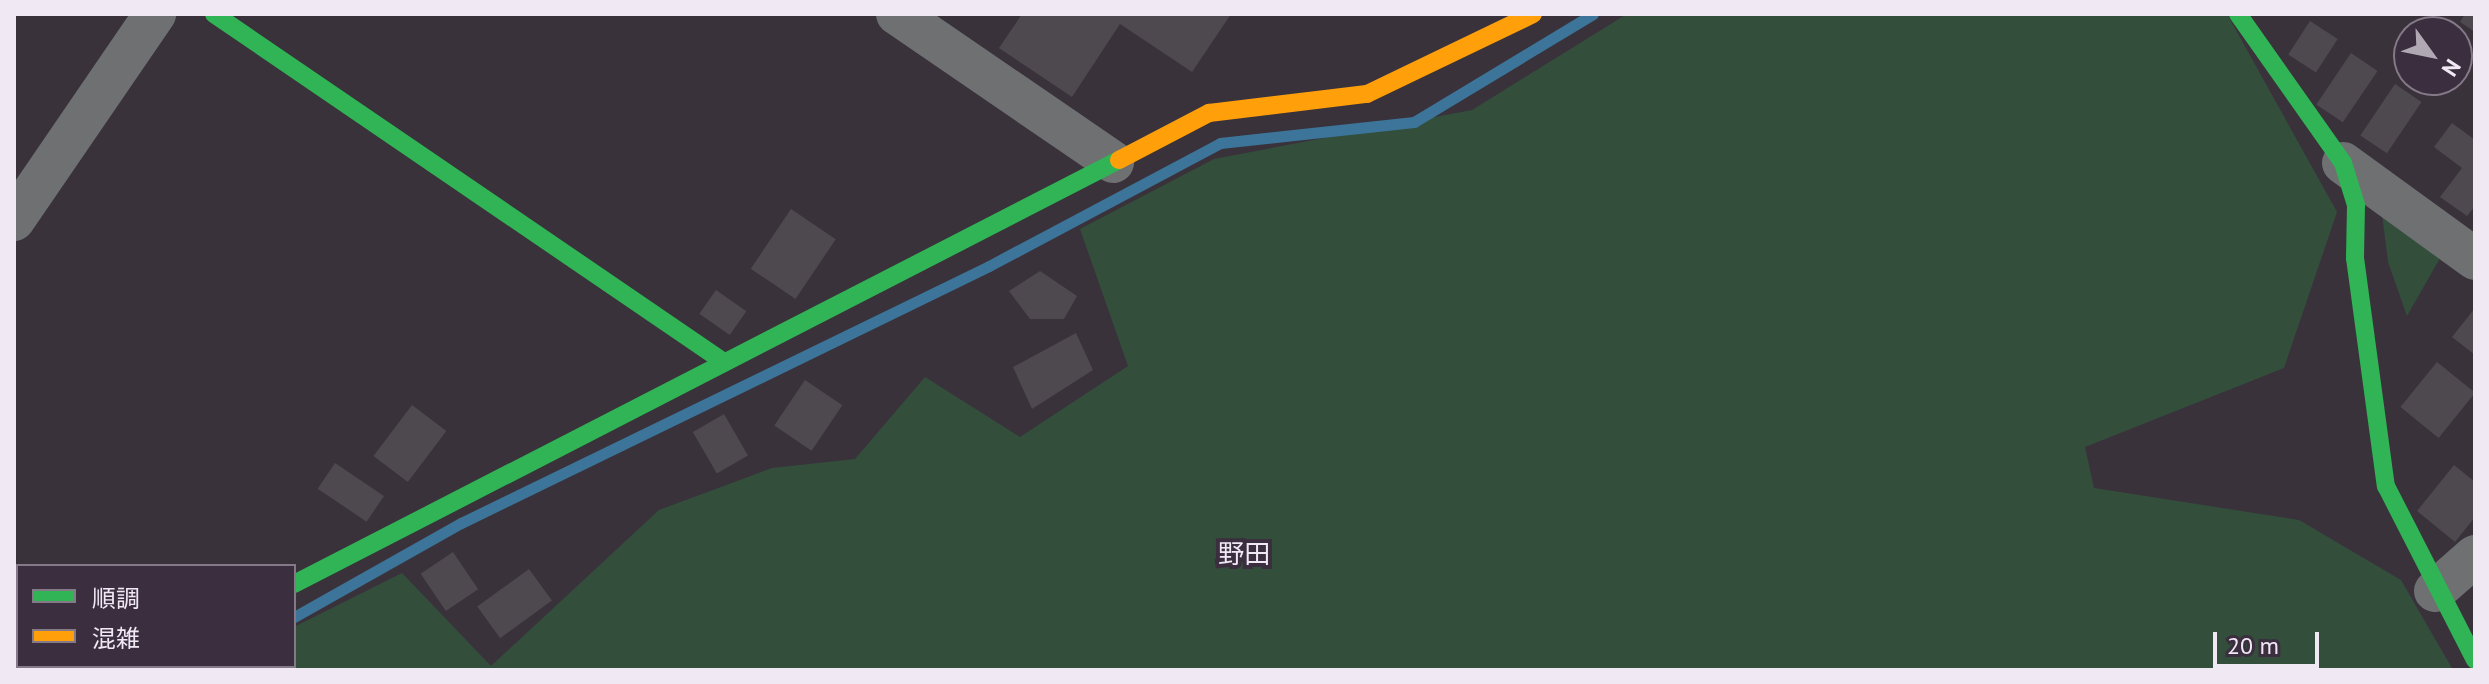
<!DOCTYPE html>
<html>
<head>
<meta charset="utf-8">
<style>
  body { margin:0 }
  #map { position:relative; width:2489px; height:684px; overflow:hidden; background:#39323b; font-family:"PT Sans","Noto Sans JP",sans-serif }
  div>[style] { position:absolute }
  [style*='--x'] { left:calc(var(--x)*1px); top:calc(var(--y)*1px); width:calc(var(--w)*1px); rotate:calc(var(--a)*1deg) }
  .green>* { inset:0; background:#334f3c }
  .stream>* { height:11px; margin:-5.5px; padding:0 5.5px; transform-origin:5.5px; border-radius:5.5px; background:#3c7599 }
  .building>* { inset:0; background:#4e484f; transform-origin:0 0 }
  .street>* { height:42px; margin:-21px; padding:0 21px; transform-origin:21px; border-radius:21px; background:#6f7072 }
  .fast>* { height:18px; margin:-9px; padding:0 9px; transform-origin:9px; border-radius:9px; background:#30b455 }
  .slow>* { height:18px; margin:-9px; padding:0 9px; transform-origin:9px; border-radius:9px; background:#ff9f0a }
  span { translate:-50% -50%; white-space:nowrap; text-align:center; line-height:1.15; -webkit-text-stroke:8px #3a2e3f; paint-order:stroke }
  .quarter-label { font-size:26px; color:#f0e9f4 }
  .frame { position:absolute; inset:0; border:16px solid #f0e9f4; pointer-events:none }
  .legend { position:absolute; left:16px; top:564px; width:280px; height:104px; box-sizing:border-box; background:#3a2e3f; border:2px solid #837987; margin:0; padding:10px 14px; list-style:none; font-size:24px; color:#f0e9f4 }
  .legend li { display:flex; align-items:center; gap:16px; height:40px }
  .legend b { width:40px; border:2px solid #837987 }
  .north { position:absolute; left:2393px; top:16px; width:80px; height:80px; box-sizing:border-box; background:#3a2e3f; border:2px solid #837987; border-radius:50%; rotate:123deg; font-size:22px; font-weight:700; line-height:32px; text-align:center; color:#f0e9f4 }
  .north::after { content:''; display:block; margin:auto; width:28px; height:36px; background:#b0a9b3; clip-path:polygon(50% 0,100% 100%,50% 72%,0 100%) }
  .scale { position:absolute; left:2213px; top:632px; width:106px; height:36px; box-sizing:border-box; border:4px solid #f0e9f4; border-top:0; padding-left:10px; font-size:24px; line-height:28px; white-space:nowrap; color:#f0e9f4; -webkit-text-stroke:6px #3a2e3f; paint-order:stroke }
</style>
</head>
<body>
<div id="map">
  <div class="green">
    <div style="clip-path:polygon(1627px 14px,2227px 14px,2337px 212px,2284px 368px,2085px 447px,2094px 488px,2299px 520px,2401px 580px,2453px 670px,233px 670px,294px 666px,294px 627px,402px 573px,491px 666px,659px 510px,772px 468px,855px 459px,925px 377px,1020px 437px,1128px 366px,1080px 229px,1214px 159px,1472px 110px)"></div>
    <div style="clip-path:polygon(2381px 206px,2443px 253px,2407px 316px,2388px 262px)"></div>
  </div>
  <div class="stream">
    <div style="--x:294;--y:617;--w:192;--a:-29.4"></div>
    <div style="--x:461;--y:523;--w:587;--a:-25.95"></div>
    <div style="--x:989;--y:266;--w:262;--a:-28"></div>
    <div style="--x:1220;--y:143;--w:195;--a:-6.2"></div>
    <div style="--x:1414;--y:122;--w:209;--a:-31.1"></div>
    <div style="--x:14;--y:644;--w:5;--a:37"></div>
    <div style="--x:45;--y:666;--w:7;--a:34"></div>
    <div style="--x:199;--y:670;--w:8;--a:-30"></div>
  </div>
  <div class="building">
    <div style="clip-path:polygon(1022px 14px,1231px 14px,1192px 72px,1120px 24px,1072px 97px,999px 48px)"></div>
    <div style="clip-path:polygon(2465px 14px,2475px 14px,2475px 32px,2460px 22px)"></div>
    <div style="left:2310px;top:21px;width:33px;height:40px;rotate:33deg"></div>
    <div style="left:2351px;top:53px;width:32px;height:62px;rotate:34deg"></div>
    <div style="left:2395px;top:84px;width:32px;height:62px;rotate:34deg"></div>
    <div style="clip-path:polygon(2452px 123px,2475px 140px,2475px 206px,2467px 216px,2440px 197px,2462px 168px,2434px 147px)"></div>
    <div style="left:791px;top:209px;width:54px;height:72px;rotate:34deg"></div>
    <div style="clip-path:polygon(1040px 271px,1077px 296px,1064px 319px,1030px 319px,1009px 291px)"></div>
    <div style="left:716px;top:290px;width:37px;height:29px;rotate:35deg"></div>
    <div style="clip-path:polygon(2475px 308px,2475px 355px,2452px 337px)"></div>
    <div style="clip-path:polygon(1076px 333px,1093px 370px,1032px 409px,1013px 367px)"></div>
    <div style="left:2437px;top:362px;width:49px;height:58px;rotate:39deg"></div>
    <div style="left:805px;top:380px;width:45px;height:55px;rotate:34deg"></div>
    <div style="left:412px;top:405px;width:43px;height:64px;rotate:37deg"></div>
    <div style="left:724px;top:414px;width:48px;height:36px;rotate:60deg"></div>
    <div style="left:335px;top:463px;width:59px;height:31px;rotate:34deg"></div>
    <div style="clip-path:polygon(2454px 465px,2475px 482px,2475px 517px,2455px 542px,2417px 511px)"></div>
    <div style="left:453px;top:552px;width:45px;height:39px;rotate:56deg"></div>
    <div style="left:529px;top:569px;width:39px;height:64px;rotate:54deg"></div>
  </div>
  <div class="street">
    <div style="--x:897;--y:14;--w:262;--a:34.4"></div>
    <div style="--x:2343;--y:163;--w:163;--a:36"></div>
    <div style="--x:14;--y:220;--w:250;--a:-55.6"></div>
    <div style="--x:2435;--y:591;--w:53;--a:-41.2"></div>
    <div style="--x:14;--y:612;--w:5;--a:37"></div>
  </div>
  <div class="fast">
    <div style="--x:214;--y:14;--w:614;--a:34.31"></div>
    <div style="--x:2238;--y:14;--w:182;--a:54.8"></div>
    <div style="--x:2343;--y:163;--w:44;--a:72.8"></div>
    <div style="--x:2356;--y:205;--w:53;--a:91.1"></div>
    <div style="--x:2355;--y:258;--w:230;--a:82.3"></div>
    <div style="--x:2386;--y:486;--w:195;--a:62.9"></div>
    <div style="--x:294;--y:584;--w:928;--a:-27.2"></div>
  </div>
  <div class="slow">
    <div style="--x:1119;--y:160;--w:102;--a:-27.6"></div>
    <div style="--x:1209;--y:113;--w:159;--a:-6.9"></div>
    <div style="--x:1367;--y:94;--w:184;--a:-25.7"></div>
  </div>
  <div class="quarter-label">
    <span style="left:1244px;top:554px">野田</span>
  </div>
  <div class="frame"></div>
  <ul class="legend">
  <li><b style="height:10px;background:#30b455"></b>順調</li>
  <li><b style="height:10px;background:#ff9f0a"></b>混雑</li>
  </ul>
  <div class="north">N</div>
  <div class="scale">20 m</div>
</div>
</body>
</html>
